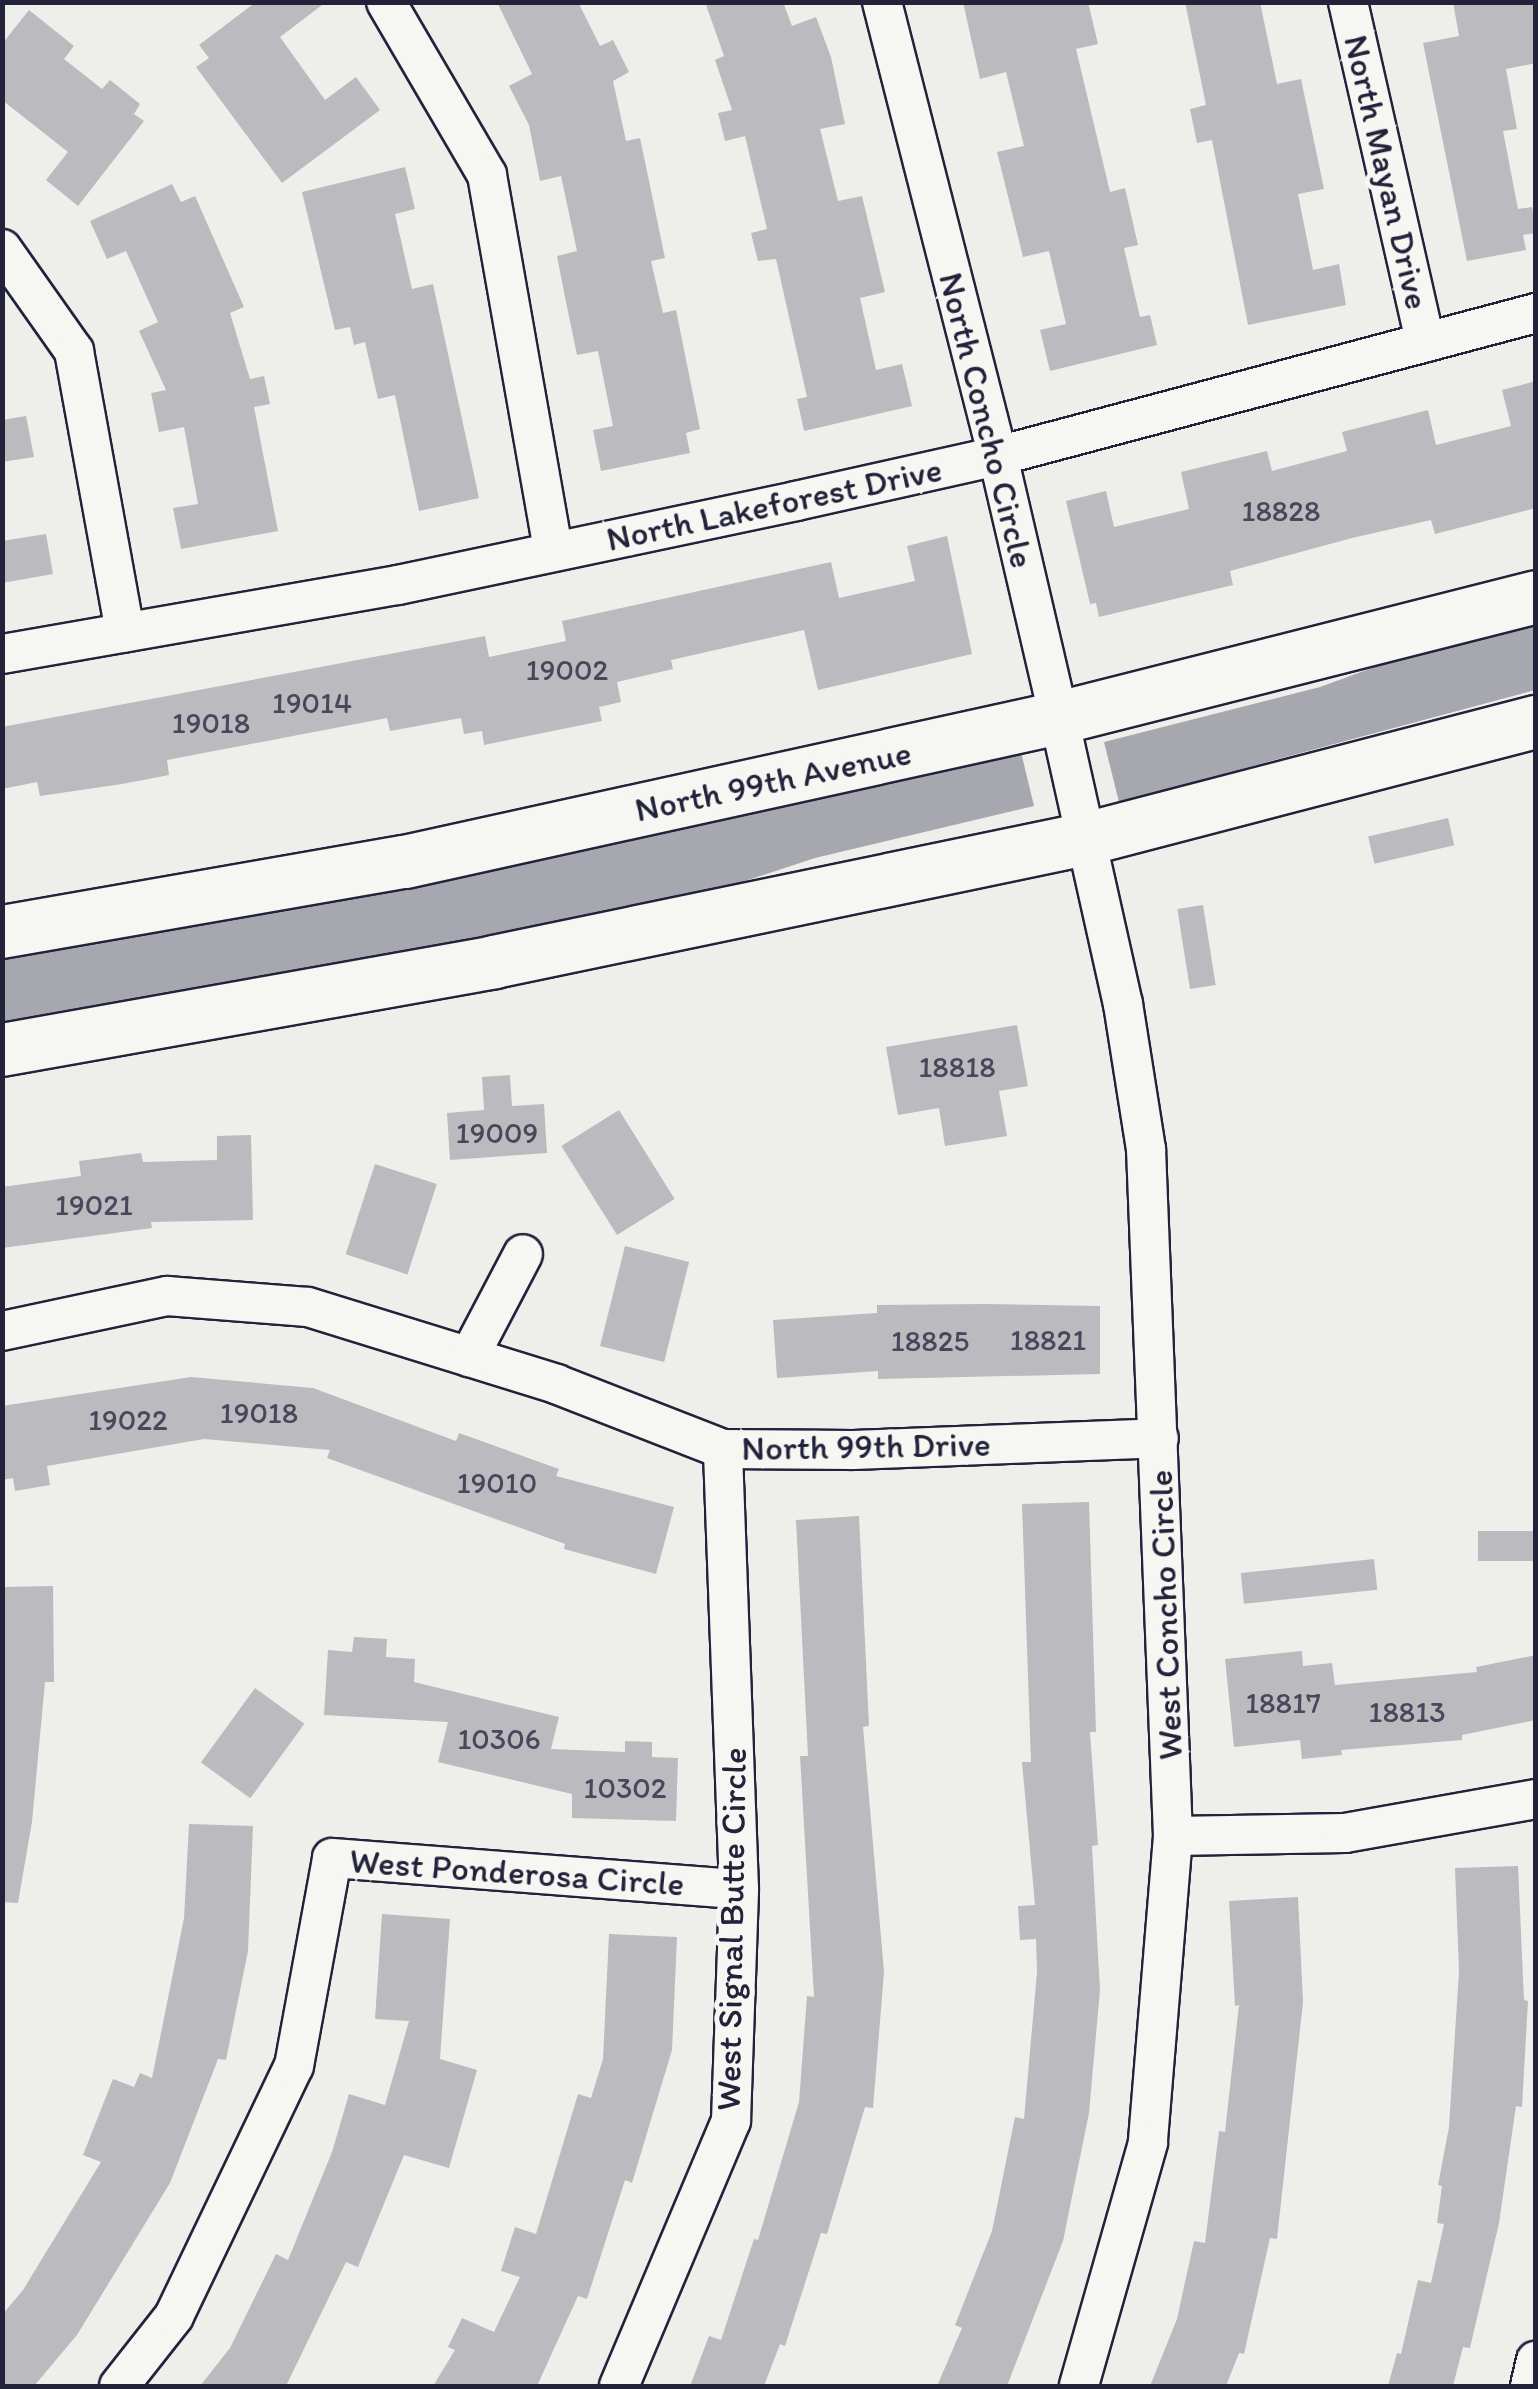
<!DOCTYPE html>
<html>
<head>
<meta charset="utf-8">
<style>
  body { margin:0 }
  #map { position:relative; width:1538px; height:2389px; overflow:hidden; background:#eeeeeb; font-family:Itim,sans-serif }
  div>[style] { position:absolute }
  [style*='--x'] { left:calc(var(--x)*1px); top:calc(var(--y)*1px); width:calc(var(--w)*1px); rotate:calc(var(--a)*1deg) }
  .water>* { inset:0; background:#a7a7af }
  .building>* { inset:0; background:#bbbbbf; transform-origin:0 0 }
  .roads { filter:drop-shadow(2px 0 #22223b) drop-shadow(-2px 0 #22223b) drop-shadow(0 2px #22223b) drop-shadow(0 -2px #22223b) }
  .minor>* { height:38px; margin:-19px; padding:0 19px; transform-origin:19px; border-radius:19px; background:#f6f6f2 }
  .secondary>* { height:52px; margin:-26px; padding:0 26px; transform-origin:26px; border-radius:26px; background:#f6f6f2 }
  span { translate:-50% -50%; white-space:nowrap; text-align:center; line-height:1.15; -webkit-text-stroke:10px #f6f6f2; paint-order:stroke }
  .number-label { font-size:30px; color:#48485c }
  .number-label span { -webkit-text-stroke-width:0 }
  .street-label { font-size:35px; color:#22223b }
  .frame { position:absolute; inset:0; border:5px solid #22223b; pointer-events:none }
</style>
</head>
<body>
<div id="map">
  <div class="water">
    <div style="clip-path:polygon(1535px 616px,1535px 690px,1119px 802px,1104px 742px,1320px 687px,1443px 642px)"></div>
    <div style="clip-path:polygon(1021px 752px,1034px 806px,815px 858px,685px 901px,3px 1031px,3px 951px)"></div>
  </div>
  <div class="building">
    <div style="clip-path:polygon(256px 2px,326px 2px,280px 37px,325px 100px,356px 77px,380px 110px,282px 183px,196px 67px,209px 58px,199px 45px)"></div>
    <div style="clip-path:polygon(497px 2px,578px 2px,600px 46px,613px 40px,629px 72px,613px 81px,626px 141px,640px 138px,648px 176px,665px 258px,651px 261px,663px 313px,676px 310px,700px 429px,686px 433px,690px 453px,601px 471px,593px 430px,613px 426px,598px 351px,577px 355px,565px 297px,557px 256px,577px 251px,561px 176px,540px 181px,529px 125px,509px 86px,532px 74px)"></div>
    <div style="clip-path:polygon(705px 2px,783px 2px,792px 26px,816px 17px,831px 57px,845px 124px,820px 129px,838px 201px,862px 196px,885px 292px,860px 298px,876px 370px,902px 364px,912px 406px,804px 431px,797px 399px,807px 397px,776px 259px,758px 261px,751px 233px,767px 229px,745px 136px,725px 141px,718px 113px,732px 110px,715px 60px,724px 56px)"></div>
    <div style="clip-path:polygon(963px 2px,1088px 2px,1098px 44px,1076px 49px,1110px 192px,1125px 188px,1138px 245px,1124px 248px,1140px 317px,1150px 315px,1157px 345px,1050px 371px,1040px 330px,1066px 324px,1049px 251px,1023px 257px,997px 152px,1024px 146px,1006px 72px,980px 79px)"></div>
    <div style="clip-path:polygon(1185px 2px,1260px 2px,1277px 84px,1301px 79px,1324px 189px,1298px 194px,1313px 270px,1339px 264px,1346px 305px,1248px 325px,1212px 140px,1197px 143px,1190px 109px,1206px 105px)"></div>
    <div style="clip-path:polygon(1453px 2px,1536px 5px,1536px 63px,1506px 69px,1517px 129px,1503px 131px,1518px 209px,1532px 207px,1536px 233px,1523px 235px,1526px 250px,1467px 261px,1423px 43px,1459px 36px)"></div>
    <div style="clip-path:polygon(29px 10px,74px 46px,64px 59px,102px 89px,110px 80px,140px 104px,134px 114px,144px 121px,78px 206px,46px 180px,68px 152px,2px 100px,2px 44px)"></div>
    <div style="clip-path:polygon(405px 167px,415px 209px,395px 214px,412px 289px,433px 284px,479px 498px,419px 511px,395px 395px,378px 399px,365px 342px,354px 345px,350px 327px,335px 330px,302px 192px)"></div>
    <div style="clip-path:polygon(172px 184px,181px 202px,195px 196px,244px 307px,230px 313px,250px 379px,264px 376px,270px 404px,254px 407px,278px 531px,181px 549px,173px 508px,198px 504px,184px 427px,159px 432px,151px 393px,166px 390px,139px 331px,158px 322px,126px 251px,107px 259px,90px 221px)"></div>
    <div style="clip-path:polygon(1536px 381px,1536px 508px,1435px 534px,1431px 520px,1352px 538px,1230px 571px,1233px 585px,1099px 617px,1096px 603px,1090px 604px,1066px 501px,1106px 491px,1114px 527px,1189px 509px,1181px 472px,1267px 451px,1272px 471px,1347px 451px,1342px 432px,1428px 410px,1436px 445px,1511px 426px,1502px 390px)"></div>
    <div style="clip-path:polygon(26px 416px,34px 457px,2px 462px,2px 420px)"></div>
    <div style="clip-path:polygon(46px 534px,53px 574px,2px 583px,2px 541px)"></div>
    <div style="clip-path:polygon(947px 536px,972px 654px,818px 690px,804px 630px,671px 660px,673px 669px,617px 682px,621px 702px,599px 707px,602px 721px,484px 745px,482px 731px,464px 734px,461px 718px,390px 731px,387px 718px,167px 760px,169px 775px,122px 784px,40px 796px,37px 782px,2px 789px,2px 727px,485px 636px,489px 657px,566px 641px,562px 621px,831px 562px,839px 598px,915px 581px,907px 546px)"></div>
    <div style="left:1448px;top:818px;width:28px;height:82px;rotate:77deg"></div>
    <div style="left:1203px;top:905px;width:81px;height:26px;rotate:81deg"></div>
    <div style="clip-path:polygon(1017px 1025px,1028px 1086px,999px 1091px,1007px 1136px,945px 1146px,939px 1108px,898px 1115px,886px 1047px)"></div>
    <div style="clip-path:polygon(510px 1075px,512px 1106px,544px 1104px,547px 1153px,450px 1160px,447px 1113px,484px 1110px,482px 1077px)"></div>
    <div style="left:619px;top:1110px;width:105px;height:68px;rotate:58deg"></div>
    <div style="clip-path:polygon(251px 1135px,253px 1220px,151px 1222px,152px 1228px,2px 1248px,2px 1187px,81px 1176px,79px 1161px,141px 1153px,143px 1162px,217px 1160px,217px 1136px)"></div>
    <div style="left:375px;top:1164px;width:65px;height:95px;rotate:18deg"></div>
    <div style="left:625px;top:1246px;width:66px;height:103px;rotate:14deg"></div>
    <div style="clip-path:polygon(983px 1304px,1100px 1306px,1100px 1374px,878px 1379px,878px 1371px,777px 1378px,773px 1320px,877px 1313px,877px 1305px)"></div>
    <div style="clip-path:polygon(191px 1377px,313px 1388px,456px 1441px,459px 1433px,559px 1469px,556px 1476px,674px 1507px,656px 1574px,564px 1549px,565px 1544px,327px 1458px,330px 1450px,204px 1439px,47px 1466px,50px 1485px,15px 1491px,13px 1478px,2px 1480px,2px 1406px)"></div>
    <div style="clip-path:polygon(1089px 1502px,1096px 1732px,1090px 1732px,1098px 1845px,1092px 1846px,1100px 1990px,1089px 2113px,1063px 2241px,1007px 2386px,937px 2386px,962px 2328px,955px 2325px,992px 2231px,1015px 2117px,1024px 2119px,1037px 1972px,1036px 1939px,1020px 1940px,1018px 1906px,1035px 1905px,1022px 1762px,1031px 1762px,1022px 1504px)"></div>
    <div style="clip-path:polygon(859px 1516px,869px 1726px,863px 1727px,884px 1972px,873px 2108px,865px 2107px,827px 2234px,821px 2233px,785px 2346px,780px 2344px,764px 2386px,690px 2386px,709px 2336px,721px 2340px,754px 2239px,758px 2240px,799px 2102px,807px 1996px,814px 1997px,800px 1756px,808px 1756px,796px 1520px)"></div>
    <div style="left:1536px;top:1531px;width:30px;height:58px;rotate:90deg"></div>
    <div style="left:1374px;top:1559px;width:31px;height:134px;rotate:84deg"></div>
    <div style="clip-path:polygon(53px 1586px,54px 1682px,45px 1682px,32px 1822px,18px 1903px,2px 1902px,2px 1587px)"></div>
    <div style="clip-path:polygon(354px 1637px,387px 1639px,386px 1657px,415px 1659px,414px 1682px,559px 1717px,551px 1749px,625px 1752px,625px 1741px,652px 1742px,652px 1757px,678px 1758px,676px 1821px,572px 1818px,572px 1794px,438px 1762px,448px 1722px,324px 1715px,328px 1650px,352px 1652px)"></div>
    <div style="clip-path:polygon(1302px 1651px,1303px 1666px,1332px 1663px,1335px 1685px,1477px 1672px,1476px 1667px,1536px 1655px,1536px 1720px,1462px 1735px,1462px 1740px,1341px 1750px,1342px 1755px,1302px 1759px,1300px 1740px,1234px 1747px,1225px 1659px)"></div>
    <div style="left:255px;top:1688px;width:61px;height:92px;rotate:36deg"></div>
    <div style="clip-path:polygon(189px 1824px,253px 1826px,248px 1951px,226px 2060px,218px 2059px,170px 2183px,77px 2335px,34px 2386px,2px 2386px,2px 2315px,23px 2290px,101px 2162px,83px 2155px,113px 2079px,134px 2087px,140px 2073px,152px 2078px,184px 1918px)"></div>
    <div style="clip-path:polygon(1518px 1866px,1524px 2000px,1528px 2001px,1522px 2107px,1516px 2106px,1499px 2223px,1470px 2348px,1463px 2347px,1453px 2386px,1388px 2386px,1397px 2353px,1401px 2354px,1418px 2280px,1431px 2283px,1444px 2224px,1437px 2223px,1442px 2186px,1438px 2185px,1449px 2127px,1459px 1971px,1455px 1868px)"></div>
    <div style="clip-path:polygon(1298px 1897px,1303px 2002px,1277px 2239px,1270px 2238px,1244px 2354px,1239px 2353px,1226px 2386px,1150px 2386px,1177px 2319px,1194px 2241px,1205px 2243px,1219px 2131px,1225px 2132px,1239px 2005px,1235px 2006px,1229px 1901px)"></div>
    <div style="clip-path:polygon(382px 1914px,450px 1919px,440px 2059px,477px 2070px,449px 2168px,404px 2155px,358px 2267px,346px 2262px,286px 2386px,200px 2386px,230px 2348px,276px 2254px,288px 2260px,332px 2152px,349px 2094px,385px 2105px,409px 2021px,375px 2019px)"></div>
    <div style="clip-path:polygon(609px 1934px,677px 1937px,672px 2050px,632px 2183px,625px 2180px,587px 2299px,578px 2296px,537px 2386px,433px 2386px,455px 2350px,448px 2347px,462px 2318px,494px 2332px,520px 2277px,501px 2271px,515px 2227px,536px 2234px,578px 2094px,591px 2098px,603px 2059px)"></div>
  </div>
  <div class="roads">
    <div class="minor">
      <div style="--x:386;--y:2;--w:200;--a:59.7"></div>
      <div style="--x:487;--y:175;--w:382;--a:80"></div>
      <div style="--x:882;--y:2;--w:469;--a:75.7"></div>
      <div style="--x:998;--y:456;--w:269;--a:76.9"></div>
      <div style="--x:1059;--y:718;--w:293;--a:77.4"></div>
      <div style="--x:1123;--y:1004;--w:147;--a:81"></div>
      <div style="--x:1146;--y:1149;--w:688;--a:87.75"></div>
      <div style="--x:1173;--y:1836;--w:308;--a:94.7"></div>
      <div style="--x:1148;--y:2143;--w:253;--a:105.9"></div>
      <div style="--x:1348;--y:2;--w:349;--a:77.2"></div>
      <div style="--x:2;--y:249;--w:125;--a:54.8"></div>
      <div style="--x:74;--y:351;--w:286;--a:79.7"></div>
      <div style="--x:2;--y:654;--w:402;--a:-9.9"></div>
      <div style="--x:398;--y:585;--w:407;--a:-11.9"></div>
      <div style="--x:796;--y:501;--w:207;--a:-12.6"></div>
      <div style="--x:998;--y:456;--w:557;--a:-14.89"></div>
      <div style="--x:2;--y:1331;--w:169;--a:-12"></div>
      <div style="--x:167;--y:1296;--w:141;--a:4.5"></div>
      <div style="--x:308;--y:1307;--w:260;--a:17.2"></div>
      <div style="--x:556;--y:1384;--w:179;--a:21.3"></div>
      <div style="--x:723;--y:1449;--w:130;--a:0.4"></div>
      <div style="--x:853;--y:1450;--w:306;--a:-2.2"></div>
      <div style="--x:469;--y:1357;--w:116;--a:-62.3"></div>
      <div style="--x:1173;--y:1836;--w:172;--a:-1"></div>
      <div style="--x:1345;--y:1833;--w:194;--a:-10.1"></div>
      <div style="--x:119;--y:2386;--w:89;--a:-51.8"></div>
      <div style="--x:174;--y:2316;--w:277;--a:-64.4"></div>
      <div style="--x:294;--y:2066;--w:211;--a:-79.6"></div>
      <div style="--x:332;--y:1858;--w:408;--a:4.4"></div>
      <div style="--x:619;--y:2386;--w:288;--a:-67.1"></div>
      <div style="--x:731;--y:2121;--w:232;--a:-88"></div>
      <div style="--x:739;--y:1889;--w:440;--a:-92.1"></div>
      <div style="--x:1530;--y:2386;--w:26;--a:-77"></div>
    </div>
    <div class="secondary">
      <div style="--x:2;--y:932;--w:409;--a:-9.9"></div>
      <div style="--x:405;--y:862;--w:670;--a:-12.42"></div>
      <div style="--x:1059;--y:718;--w:492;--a:-14.2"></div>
      <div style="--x:2;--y:1050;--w:500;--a:-10.1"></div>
      <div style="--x:494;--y:962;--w:605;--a:-11.74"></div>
      <div style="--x:1086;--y:839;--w:465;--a:-14.6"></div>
    </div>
  </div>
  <div class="number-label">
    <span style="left:1281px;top:511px">18828</span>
    <span style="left:567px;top:670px">19002</span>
    <span style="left:312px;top:703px">19014</span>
    <span style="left:211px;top:723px">19018</span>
    <span style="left:957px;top:1067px">18818</span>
    <span style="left:497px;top:1133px">19009</span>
    <span style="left:94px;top:1205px">19021</span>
    <span style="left:1048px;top:1340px">18821</span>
    <span style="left:930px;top:1341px">18825</span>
    <span style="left:259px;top:1413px">19018</span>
    <span style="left:128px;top:1420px">19022</span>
    <span style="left:497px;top:1483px">19010</span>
    <span style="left:1283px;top:1703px">18817</span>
    <span style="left:1407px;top:1712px">18813</span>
    <span style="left:499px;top:1739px">10306</span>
    <span style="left:625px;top:1788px">10302</span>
  </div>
  <div class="street-label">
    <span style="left:1387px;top:172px;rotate:77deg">North Mayan Drive</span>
    <span style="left:987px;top:420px;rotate:76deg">North Concho Circle</span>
    <span style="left:774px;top:504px;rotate:-12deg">North Lakeforest Drive</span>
    <span style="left:773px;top:781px;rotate:-12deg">North 99th Avenue</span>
    <span style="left:866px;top:1446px;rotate:-1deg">North 99th Drive</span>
    <span style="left:1165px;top:1615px;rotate:-92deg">West Concho Circle</span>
    <span style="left:517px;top:1872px;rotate:4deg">West Ponderosa Circle</span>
    <span style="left:731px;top:1929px;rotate:-89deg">West Signal Butte Circle</span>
  </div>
  <div class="frame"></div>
</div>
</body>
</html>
